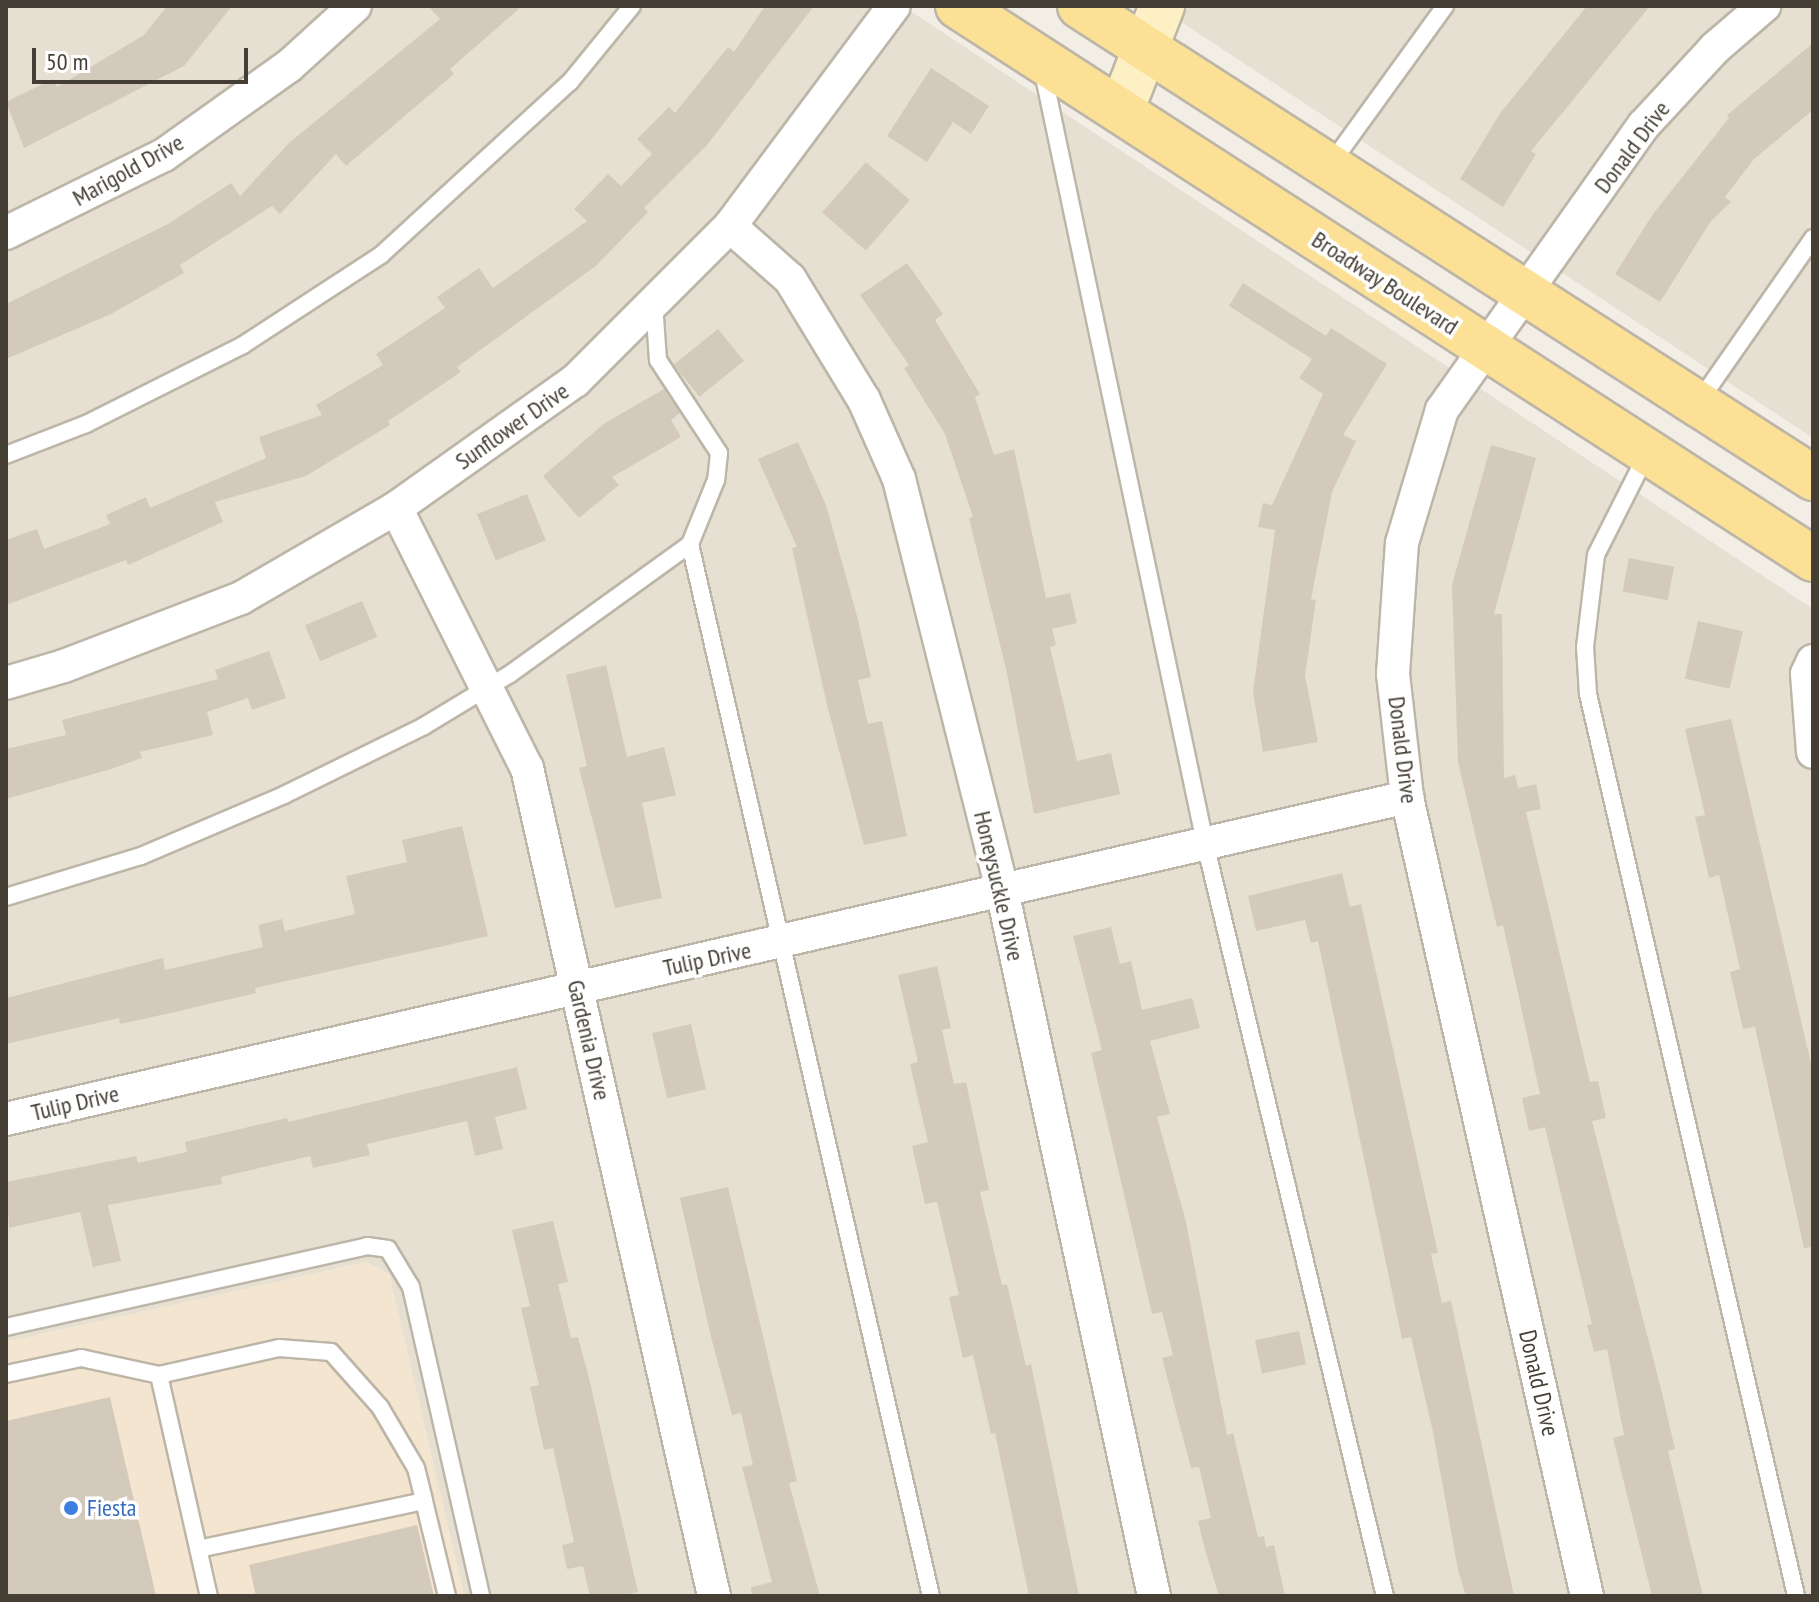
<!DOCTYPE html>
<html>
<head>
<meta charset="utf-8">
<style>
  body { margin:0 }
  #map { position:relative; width:1819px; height:1602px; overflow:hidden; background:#f2eee5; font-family:"PT Sans Narrow",sans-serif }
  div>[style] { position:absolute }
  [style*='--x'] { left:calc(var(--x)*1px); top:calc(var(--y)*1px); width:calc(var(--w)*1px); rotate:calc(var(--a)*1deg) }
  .residential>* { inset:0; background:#e6e0d3 }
  .commercial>* { inset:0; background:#f4e5d0 }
  .building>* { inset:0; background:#d3cabb; transform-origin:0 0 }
  .roads { filter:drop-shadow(2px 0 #bdb6a8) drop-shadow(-2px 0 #bdb6a8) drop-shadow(0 2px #bdb6a8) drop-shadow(0 -2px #bdb6a8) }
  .lane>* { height:16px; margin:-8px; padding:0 8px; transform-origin:8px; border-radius:8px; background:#fff }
  .street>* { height:32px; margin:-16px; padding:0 16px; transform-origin:16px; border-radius:16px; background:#fff }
  .secondary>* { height:44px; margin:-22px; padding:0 22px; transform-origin:22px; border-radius:22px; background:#fdf0c4 }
  .primary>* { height:44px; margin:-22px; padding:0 22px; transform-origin:22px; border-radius:22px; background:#fbe095 }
  .dots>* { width:22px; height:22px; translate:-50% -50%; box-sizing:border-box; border:4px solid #fff; border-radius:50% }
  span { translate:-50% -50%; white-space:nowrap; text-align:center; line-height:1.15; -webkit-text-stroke:7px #fff; paint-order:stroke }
  .street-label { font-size:24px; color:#443e35 }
  .shop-label { font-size:24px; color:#366cbe }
  .left { translate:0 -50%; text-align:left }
  .frame { position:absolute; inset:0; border:8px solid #443e35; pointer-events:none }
  .scale { position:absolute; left:32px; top:48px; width:216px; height:36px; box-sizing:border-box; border:4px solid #443e35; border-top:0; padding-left:10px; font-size:24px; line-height:28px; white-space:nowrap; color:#443e35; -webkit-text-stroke:6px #fff; paint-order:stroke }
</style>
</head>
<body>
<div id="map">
  <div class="residential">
    <div style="clip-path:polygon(6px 6px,903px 6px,1813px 609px,1813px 1596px,464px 1596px,389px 1274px,366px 1262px,6px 1342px)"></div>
    <div style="clip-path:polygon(1157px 6px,1813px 6px,1813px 438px)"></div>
  </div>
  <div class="commercial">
    <div style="clip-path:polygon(367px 1262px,389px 1274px,464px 1596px,6px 1596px,6px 1342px)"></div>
  </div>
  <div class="building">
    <div style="clip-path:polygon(167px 6px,232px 6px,184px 66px,24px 148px,6px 102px,53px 79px,57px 87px,144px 35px)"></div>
    <div style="clip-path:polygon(428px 6px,522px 6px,450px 69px,454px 74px,346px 166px,336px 154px,280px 214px,272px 206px,180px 265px,184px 273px,111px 314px,6px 359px,6px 304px,168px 224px,231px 183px,240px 196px,289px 143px,440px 19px)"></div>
    <div style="clip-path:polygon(765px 6px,814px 6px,707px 145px,644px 208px,648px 212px,597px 265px,457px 367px,461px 372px,388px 421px,390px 425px,306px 476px,215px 502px,223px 522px,128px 565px,126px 560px,6px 605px,6px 540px,37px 529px,44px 549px,110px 524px,106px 515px,146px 497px,150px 508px,266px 458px,259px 437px,322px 415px,316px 405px,383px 365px,376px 354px,445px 308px,437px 297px,479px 268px,493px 288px,587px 221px,574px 209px,608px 174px,621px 186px,652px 154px,637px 139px,669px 107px,675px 113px,728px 47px,734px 52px)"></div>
    <div style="clip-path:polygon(1587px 6px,1650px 6px,1531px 151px,1536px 154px,1503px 207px,1460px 179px,1501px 112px)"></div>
    <div style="clip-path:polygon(1813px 43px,1813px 110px,1754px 159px,1725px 197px,1731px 202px,1711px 221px,1660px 302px,1615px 274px,1653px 214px,1729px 118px,1727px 115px)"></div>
    <div style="clip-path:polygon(931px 68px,989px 106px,971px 134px,953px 122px,927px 162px,887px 136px)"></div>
    <div style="left:866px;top:162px;width:58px;height:67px;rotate:41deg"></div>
    <div style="clip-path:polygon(907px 263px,943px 314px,935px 320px,980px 394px,975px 397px,994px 455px,1014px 449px,1046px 598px,1070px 593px,1077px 623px,1052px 629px,1056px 645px,1050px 647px,1077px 761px,1111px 753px,1120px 794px,1034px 814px,1007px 673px,969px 518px,973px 517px,945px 434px,904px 368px,909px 365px,860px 295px)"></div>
    <div style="clip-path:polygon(1243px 283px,1326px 336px,1331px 328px,1387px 364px,1343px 435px,1356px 441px,1332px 492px,1311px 599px,1316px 600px,1305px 676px,1318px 742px,1263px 752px,1253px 692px,1275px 530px,1258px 527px,1263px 503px,1272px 505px,1323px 394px,1299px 378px,1312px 359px,1229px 306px)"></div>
    <div style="left:718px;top:329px;width:41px;height:57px;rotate:51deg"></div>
    <div style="clip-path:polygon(664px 389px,680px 413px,671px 420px,681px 437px,612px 477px,619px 485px,579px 518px,543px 476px,605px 423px)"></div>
    <div style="clip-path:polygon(798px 442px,826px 505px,857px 616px,871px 677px,858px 680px,868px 724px,882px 721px,907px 836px,864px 845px,827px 705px,792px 548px,797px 547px,758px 459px)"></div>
    <div style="clip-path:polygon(1491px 445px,1536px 458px,1494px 614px,1502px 614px,1504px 778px,1515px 775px,1518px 788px,1536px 784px,1541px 809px,1526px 812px,1590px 1082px,1598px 1081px,1606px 1118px,1592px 1121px,1661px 1389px,1675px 1449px,1668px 1451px,1703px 1596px,1652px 1596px,1613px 1438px,1624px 1435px,1607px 1349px,1594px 1352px,1587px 1325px,1592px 1324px,1545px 1127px,1529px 1131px,1522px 1098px,1540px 1094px,1503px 925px,1497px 927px,1458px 762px,1452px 585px)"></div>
    <div style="left:527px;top:494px;width:50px;height:54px;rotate:68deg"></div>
    <div style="left:1629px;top:558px;width:46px;height:34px;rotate:11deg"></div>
    <div style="left:362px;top:601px;width:39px;height:62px;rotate:67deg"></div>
    <div style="left:1698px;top:621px;width:46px;height:59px;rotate:13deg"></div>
    <div style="clip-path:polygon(269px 651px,286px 698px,252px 710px,248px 698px,207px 712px,213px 735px,140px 752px,142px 758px,111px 769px,6px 799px,6px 749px,66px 735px,62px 720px,218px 679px,215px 670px)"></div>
    <div style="clip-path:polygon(606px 665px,627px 757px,664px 747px,676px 795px,642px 803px,662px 898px,615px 908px,579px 768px,587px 766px,566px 675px)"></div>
    <div style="clip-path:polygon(1731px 719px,1813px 1072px,1813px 1247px,1804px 1248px,1755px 1027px,1743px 1029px,1730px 972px,1740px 969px,1719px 875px,1709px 878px,1695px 817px,1705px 815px,1685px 729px)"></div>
    <div style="clip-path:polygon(462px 826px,488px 936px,255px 988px,256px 993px,175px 1012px,120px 1024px,119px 1018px,6px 1044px,6px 998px,163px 958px,165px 970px,263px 947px,258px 925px,282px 919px,285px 931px,355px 914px,346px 876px,407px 862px,402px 840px)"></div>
    <div style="clip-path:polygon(1342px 873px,1350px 907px,1361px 904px,1438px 1253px,1431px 1254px,1442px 1303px,1451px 1301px,1514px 1596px,1466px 1596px,1458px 1570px,1433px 1432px,1411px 1337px,1402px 1339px,1318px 941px,1311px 943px,1305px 920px,1256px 931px,1248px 896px)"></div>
    <div style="clip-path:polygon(1111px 927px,1120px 964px,1131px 961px,1142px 1010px,1192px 998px,1200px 1028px,1150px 1041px,1170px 1114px,1157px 1117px,1186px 1222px,1227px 1435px,1233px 1433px,1258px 1537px,1264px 1536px,1266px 1547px,1274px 1545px,1285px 1596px,1219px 1596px,1204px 1546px,1198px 1521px,1211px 1518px,1199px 1467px,1191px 1468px,1162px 1358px,1173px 1355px,1162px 1312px,1152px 1314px,1091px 1053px,1102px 1050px,1073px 936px)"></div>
    <div style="clip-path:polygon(937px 966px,951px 1028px,942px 1030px,954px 1084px,966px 1082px,989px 1190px,980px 1192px,1002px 1285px,1007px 1284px,1026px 1366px,1031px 1364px,1079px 1596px,1029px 1596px,995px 1433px,991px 1434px,973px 1355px,963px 1358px,949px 1297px,959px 1295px,937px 1202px,925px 1204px,912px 1146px,928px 1142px,910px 1064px,918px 1062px,898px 975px)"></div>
    <div style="left:691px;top:1024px;width:67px;height:40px;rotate:77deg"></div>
    <div style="clip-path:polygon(517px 1067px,527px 1109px,495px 1117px,503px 1149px,475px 1156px,467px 1121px,367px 1144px,370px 1155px,313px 1168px,310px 1156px,221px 1177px,222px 1184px,108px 1205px,121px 1261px,93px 1267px,80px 1212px,9px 1228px,6px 1182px,136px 1156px,138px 1163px,187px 1152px,185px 1142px,223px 1133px,287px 1118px,288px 1122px)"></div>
    <div style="clip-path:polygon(728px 1187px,797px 1481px,789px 1483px,820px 1596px,752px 1596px,751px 1587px,772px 1582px,742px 1467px,753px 1465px,741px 1413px,732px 1415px,711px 1337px,680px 1198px)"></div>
    <div style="clip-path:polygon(553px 1221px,568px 1282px,558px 1284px,571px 1338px,578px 1337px,588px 1374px,638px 1592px,622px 1596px,590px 1596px,583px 1566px,567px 1569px,562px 1545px,574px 1542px,553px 1448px,544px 1450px,530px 1387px,539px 1385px,521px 1308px,530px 1306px,512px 1230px)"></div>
    <div style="left:1299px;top:1331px;width:34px;height:45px;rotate:78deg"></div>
    <div style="clip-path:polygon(110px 1397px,156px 1596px,6px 1596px,6px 1421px)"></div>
    <div style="clip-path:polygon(417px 1525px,434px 1596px,256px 1596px,249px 1565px)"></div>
  </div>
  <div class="roads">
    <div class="lane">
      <div style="--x:1043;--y:72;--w:788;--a:78.13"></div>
      <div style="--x:1205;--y:843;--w:774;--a:76.56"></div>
      <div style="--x:1330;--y:165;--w:196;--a:-54.1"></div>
      <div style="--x:654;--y:303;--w:57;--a:86"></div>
      <div style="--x:658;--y:360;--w:111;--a:56.7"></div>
      <div style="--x:719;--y:453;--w:27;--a:96"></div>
      <div style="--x:716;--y:480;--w:69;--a:112.1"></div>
      <div style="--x:1698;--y:403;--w:201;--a:-55.1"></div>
      <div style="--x:1647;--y:454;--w:113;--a:116.8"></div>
      <div style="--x:1596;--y:555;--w:93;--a:96.8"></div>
      <div style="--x:1585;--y:647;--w:47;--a:86.3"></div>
      <div style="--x:1588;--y:694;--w:926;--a:77.01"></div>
      <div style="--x:6;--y:455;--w:86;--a:-21.2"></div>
      <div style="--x:86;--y:424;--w:176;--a:-26.7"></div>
      <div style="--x:243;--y:345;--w:165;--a:-33.1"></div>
      <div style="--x:381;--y:255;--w:256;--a:-42.5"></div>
      <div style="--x:570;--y:82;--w:98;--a:-50.8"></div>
      <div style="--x:6;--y:897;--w:141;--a:-16.9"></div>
      <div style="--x:141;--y:856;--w:155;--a:-23.1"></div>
      <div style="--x:284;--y:795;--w:156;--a:-26.2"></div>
      <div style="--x:424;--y:726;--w:100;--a:-31.2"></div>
      <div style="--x:510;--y:674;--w:222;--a:-35.8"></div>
      <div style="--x:690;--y:544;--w:1079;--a:77.1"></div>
      <div style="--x:6;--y:1327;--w:370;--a:-12.6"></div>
      <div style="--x:367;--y:1246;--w:21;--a:8"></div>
      <div style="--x:388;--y:1249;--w:44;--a:58.8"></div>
      <div style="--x:411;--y:1287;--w:317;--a:77.2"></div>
      <div style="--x:6;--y:1374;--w:77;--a:-12"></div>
      <div style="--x:81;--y:1358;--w:80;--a:12.3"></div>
      <div style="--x:159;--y:1375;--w:227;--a:77.3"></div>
      <div style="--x:159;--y:1375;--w:123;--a:-12.7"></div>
      <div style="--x:279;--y:1348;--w:52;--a:4.4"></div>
      <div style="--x:331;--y:1352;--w:74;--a:48.3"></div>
      <div style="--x:380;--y:1407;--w:71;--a:59.5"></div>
      <div style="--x:416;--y:1468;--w:34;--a:76"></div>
      <div style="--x:424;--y:1501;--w:230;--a:168"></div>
      <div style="--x:424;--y:1501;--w:98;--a:76.4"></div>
    </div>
    <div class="street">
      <div style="--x:730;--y:226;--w:80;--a:41.5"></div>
      <div style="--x:790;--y:279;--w:142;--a:58.6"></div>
      <div style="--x:864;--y:400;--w:86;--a:66.1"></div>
      <div style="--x:899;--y:479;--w:424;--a:75.9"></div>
      <div style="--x:1002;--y:890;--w:722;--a:77.85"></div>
      <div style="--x:6;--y:233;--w:176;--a:-26.3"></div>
      <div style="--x:164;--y:155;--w:153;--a:-35.5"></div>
      <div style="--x:289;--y:66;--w:89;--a:-42.3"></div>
      <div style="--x:396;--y:508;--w:291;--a:63.3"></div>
      <div style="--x:527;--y:768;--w:849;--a:77.27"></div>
      <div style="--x:1813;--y:661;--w:14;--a:115"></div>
      <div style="--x:1807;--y:674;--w:78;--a:85.6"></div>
      <div style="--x:6;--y:683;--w:60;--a:-16.3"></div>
      <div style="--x:64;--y:666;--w:190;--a:-21"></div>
      <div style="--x:241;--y:598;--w:179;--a:-30.1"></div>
      <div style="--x:396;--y:508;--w:219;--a:-35.4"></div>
      <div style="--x:575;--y:381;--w:219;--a:-45"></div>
      <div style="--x:730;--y:226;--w:274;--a:-53.3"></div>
      <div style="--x:6;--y:1119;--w:1438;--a:-12.94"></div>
      <div style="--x:1587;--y:1596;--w:819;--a:-102.7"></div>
      <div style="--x:1407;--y:797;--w:124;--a:-96.5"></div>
      <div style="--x:1393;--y:674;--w:131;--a:-86.1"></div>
      <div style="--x:1402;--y:543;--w:139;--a:-73.3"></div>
      <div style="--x:1442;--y:410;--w:349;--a:-54.7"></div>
      <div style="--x:1644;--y:125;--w:105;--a:-47.3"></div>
      <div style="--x:1715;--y:48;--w:65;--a:-40.6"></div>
    </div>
    <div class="secondary">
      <div style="--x:1121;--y:111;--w:113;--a:-68.7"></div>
    </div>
    <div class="primary">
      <div style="--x:958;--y:6;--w:1018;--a:32.89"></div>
      <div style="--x:1080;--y:6;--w:872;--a:32.78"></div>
    </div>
  </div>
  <div class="dots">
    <div style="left:71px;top:1508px;background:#3f7fe0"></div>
  </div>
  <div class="street-label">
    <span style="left:1632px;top:147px;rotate:-53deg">Donald Drive</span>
    <span style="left:128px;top:170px;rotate:-29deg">Marigold Drive</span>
    <span style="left:1385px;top:283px;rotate:33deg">Broadway Boulevard</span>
    <span style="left:512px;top:426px;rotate:-35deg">Sunflower Drive</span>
    <span style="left:1403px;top:750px;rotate:83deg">Donald Drive</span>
    <span style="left:999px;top:886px;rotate:77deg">Honeysuckle Drive</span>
    <span style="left:707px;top:959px;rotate:-12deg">Tulip Drive</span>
    <span style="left:589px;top:1040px;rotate:77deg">Gardenia Drive</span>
    <span style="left:75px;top:1103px;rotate:-13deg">Tulip Drive</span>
    <span style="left:1539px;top:1383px;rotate:77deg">Donald Drive</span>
  </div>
  <div class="shop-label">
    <span class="left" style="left:87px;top:1508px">Fiesta</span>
  </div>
  <div class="frame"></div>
  <div class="scale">50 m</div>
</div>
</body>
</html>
